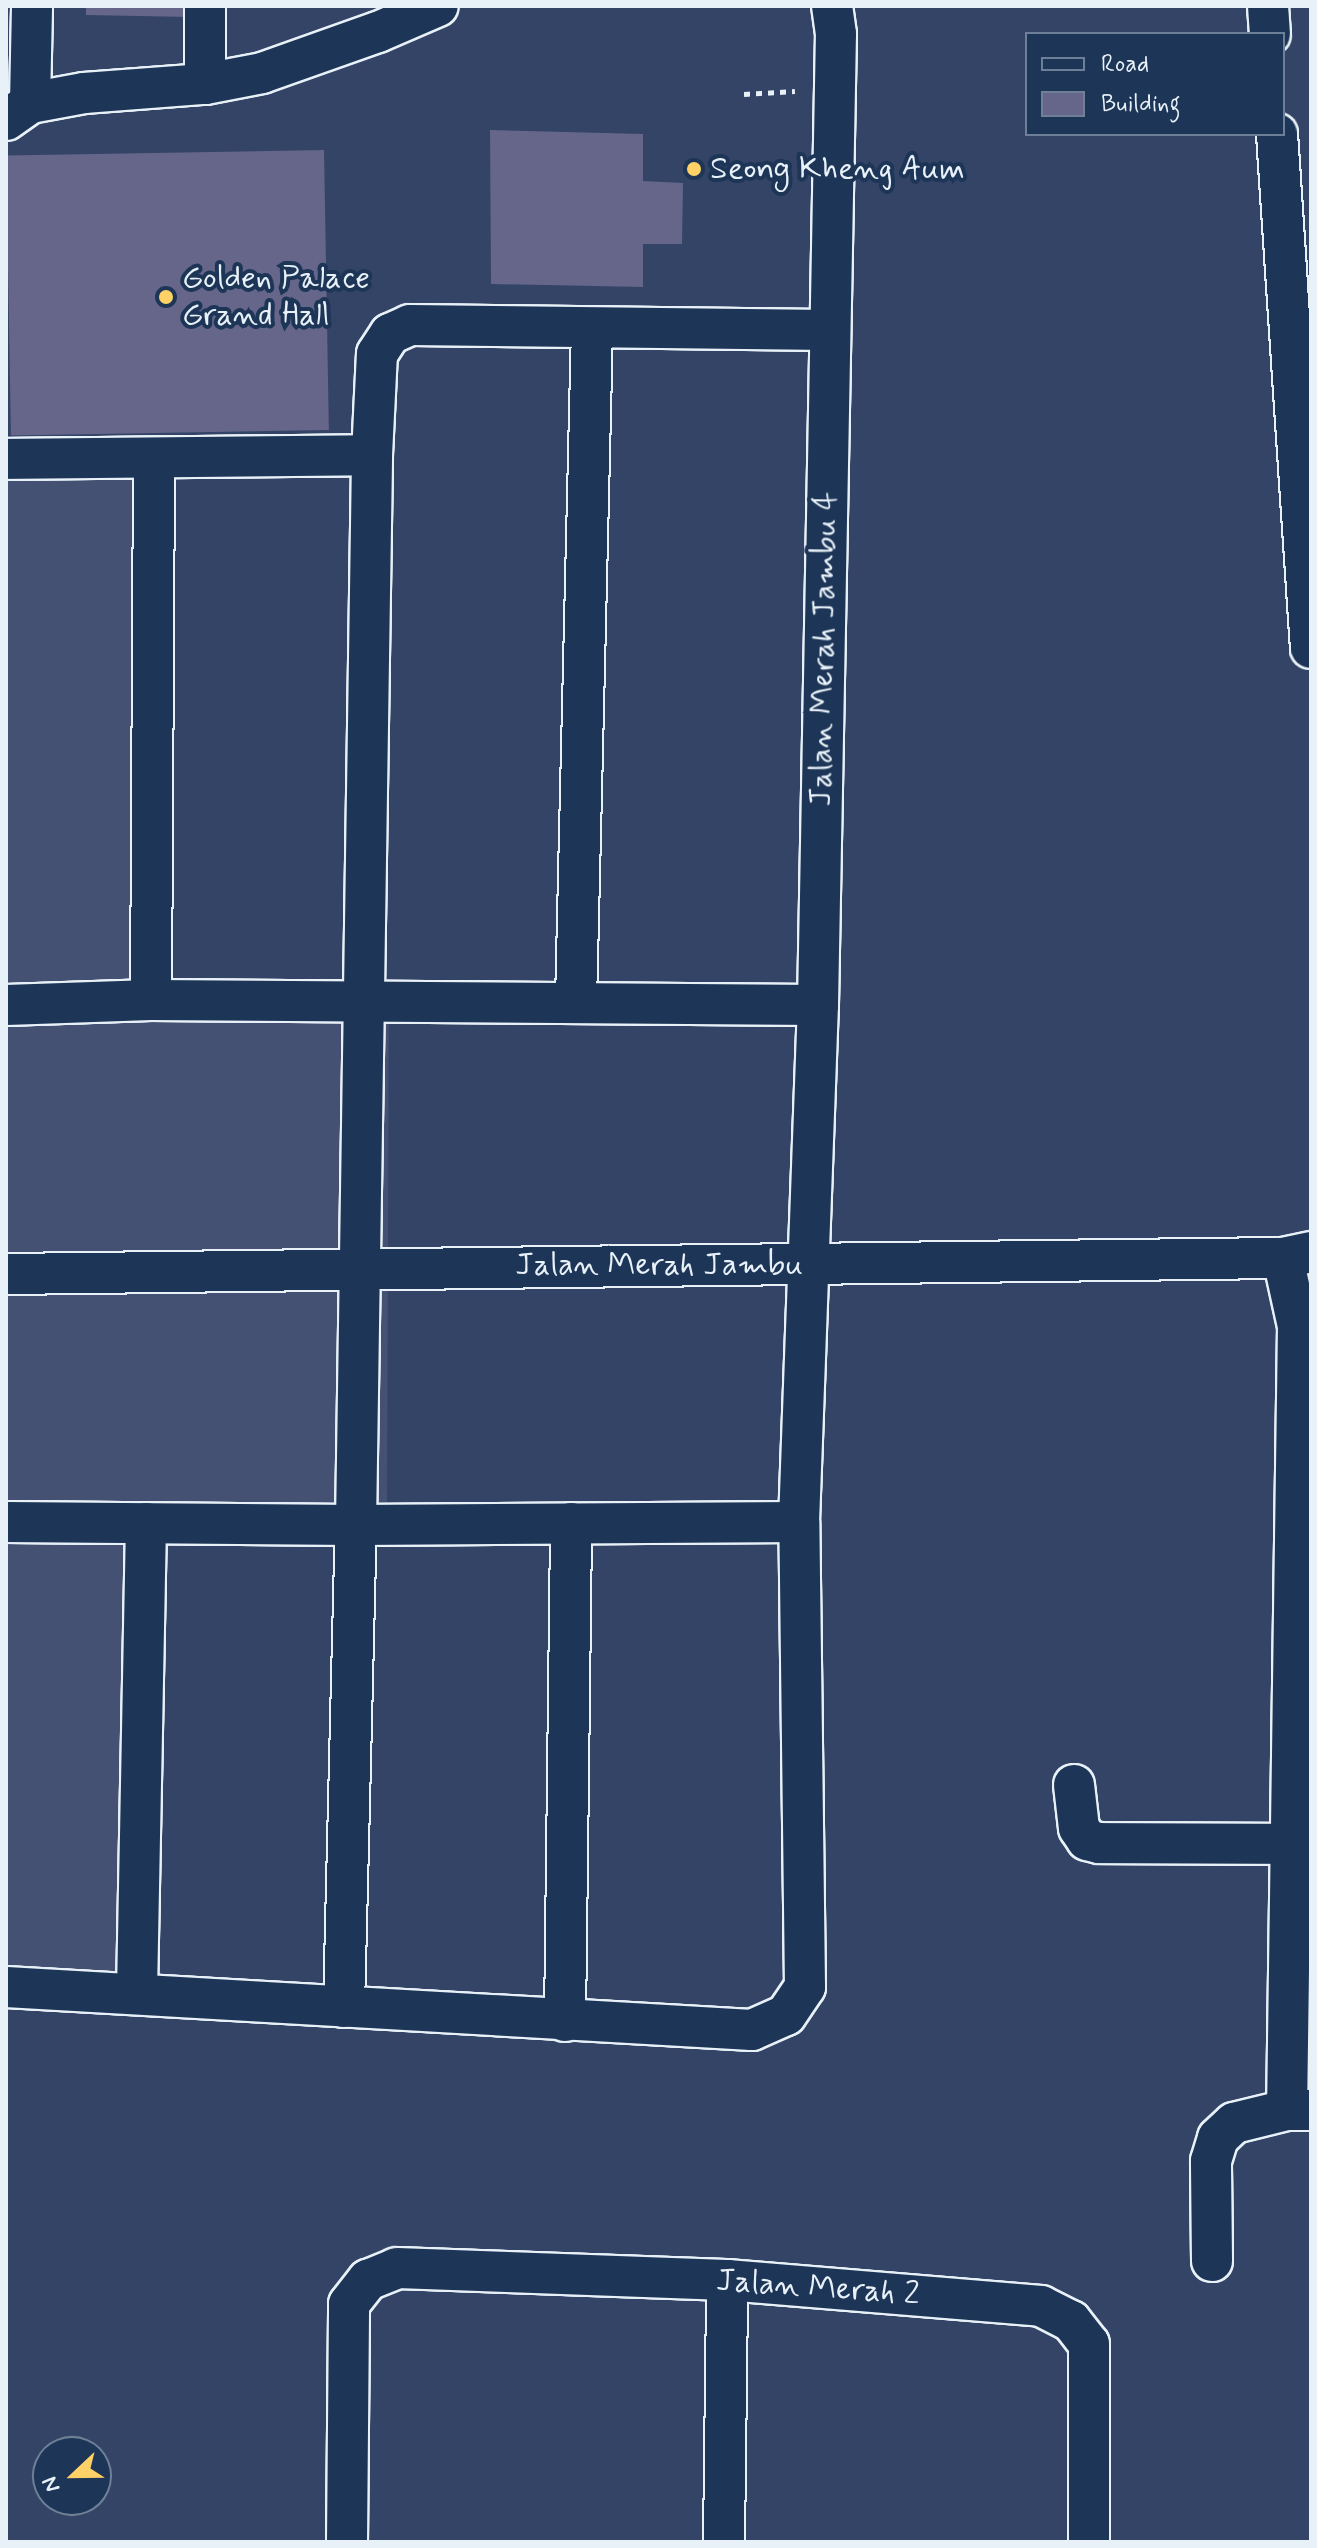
<!DOCTYPE html>
<html>
<head>
<meta charset="utf-8">
<style>
  body { margin:0 }
  #map { position:relative; width:1317px; height:2548px; overflow:hidden; background:#346; font-family:Mynerve,sans-serif }
  div>[style] { position:absolute }
  [style*='--x'] { left:calc(var(--x)*1px); top:calc(var(--y)*1px); width:calc(var(--w)*1px); rotate:calc(var(--a)*1deg) }
  .built>* { inset:0; background:#455173 }
  .building>* { inset:0; background:#656689; transform-origin:0 0 }
  .path>* { height:5px; margin-top:-2.5px; transform-origin:0; background:repeating-linear-gradient(90deg,#e8f1f8 0 6px,transparent 0 12px) }
  .roads { filter:drop-shadow(2px 0 #e8f1f8) drop-shadow(-2px 0 #e8f1f8) drop-shadow(0 2px #e8f1f8) drop-shadow(0 -2px #e8f1f8) }
  .minor>* { height:40px; margin:-20px; padding:0 20px; transform-origin:20px; border-radius:20px; background:#1d3557 }
  .dots>* { width:22px; height:22px; translate:-50% -50%; box-sizing:border-box; border:4px solid #1d3557; border-radius:50% }
  span { translate:-50% -50%; white-space:nowrap; text-align:center; line-height:1.15; -webkit-text-stroke:8px #1d3557; paint-order:stroke }
  .poi-label { font-size:32px; color:#e8f1f8 }
  .left { translate:0 -50%; text-align:left }
  .street-label { font-size:32px; color:#e8f1f8 }
  .frame { position:absolute; inset:0; border:8px solid #e8f1f8; pointer-events:none }
  .legend { position:absolute; left:1025px; top:32px; width:260px; height:104px; box-sizing:border-box; background:#1d3557; border:2px solid #6e8097; margin:0; padding:10px 14px; list-style:none; font-size:24px; color:#e8f1f8 }
  .legend li { display:flex; align-items:center; gap:16px; height:40px }
  .legend b { width:40px; border:2px solid #6e8097 }
  .north { position:absolute; left:32px; top:2436px; width:80px; height:80px; box-sizing:border-box; background:#1d3557; border:2px solid #6e8097; border-radius:50%; rotate:248deg; font-size:22px; font-weight:700; line-height:32px; text-align:center; color:#e8f1f8 }
  .north::after { content:''; display:block; margin:auto; width:28px; height:36px; background:#ffd166; clip-path:polygon(50% 0,100% 100%,50% 72%,0 100%) }
</style>
</head>
<body>
<div id="map">
  <div class="built">
    <div style="clip-path:polygon(6px 473px,161px 474px,159px 987px,389px 990px,387px 1511px,157px 1509px,154px 1973px,6px 1972px)"></div>
  </div>
  <div class="building">
    <div style="clip-path:polygon(86px 6px,189px 6px,189px 17px,86px 15px)"></div>
    <div style="clip-path:polygon(490px 130px,643px 134px,643px 181px,683px 183px,682px 244px,643px 244px,643px 287px,491px 284px)"></div>
    <div style="left:324px;top:150px;width:280px;height:318px;rotate:89deg"></div>
  </div>
  <div class="path">
    <div style="--x:744;--y:94;--w:51;--a:-3.4"></div>
  </div>
  <div class="roads">
    <div class="minor">
      <div style="--x:1268;--y:6;--w:28;--a:86"></div>
      <div style="--x:205;--y:84;--w:78;--a:-90"></div>
      <div style="--x:30;--y:103;--w:97;--a:-88.8"></div>
      <div style="--x:6;--y:120;--w:29;--a:-35"></div>
      <div style="--x:30;--y:103;--w:55;--a:-10.5"></div>
      <div style="--x:84;--y:93;--w:121;--a:-4.3"></div>
      <div style="--x:205;--y:84;--w:58;--a:-10.9"></div>
      <div style="--x:262;--y:73;--w:123;--a:-19.5"></div>
      <div style="--x:378;--y:32;--w:65;--a:-23.4"></div>
      <div style="--x:1277;--y:134;--w:515;--a:86.22"></div>
      <div style="--x:6;--y:459;--w:366;--a:-0.6"></div>
      <div style="--x:151;--y:1000;--w:667;--a:0.43"></div>
      <div style="--x:576;--y:1002;--w:674;--a:-88.64"></div>
      <div style="--x:6;--y:1005;--w:145;--a:-2"></div>
      <div style="--x:151;--y:1000;--w:540;--a:-89.68"></div>
      <div style="--x:1283;--y:1258;--w:70;--a:77.6"></div>
      <div style="--x:1298;--y:1326;--w:784;--a:90.8"></div>
      <div style="--x:6;--y:1274;--w:1277;--a:-0.72"></div>
      <div style="--x:1283;--y:1258;--w:29;--a:-12"></div>
      <div style="--x:6;--y:1522;--w:350;--a:0.5"></div>
      <div style="--x:356;--y:1525;--w:443;--a:-0.4"></div>
      <div style="--x:1074;--y:1785;--w:43;--a:83.4"></div>
      <div style="--x:1079;--y:1828;--w:14;--a:56"></div>
      <div style="--x:1087;--y:1840;--w:12;--a:14"></div>
      <div style="--x:1099;--y:1843;--w:192;--a:0.3"></div>
      <div style="--x:6;--y:1987;--w:747;--a:3.3"></div>
      <div style="--x:752;--y:2030;--w:37;--a:-24"></div>
      <div style="--x:786;--y:2015;--w:34;--a:-56"></div>
      <div style="--x:805;--y:1987;--w:465;--a:-90.7"></div>
      <div style="--x:799;--y:1522;--w:517;--a:-87.9"></div>
      <div style="--x:818;--y:1005;--w:971;--a:-88.94"></div>
      <div style="--x:836;--y:34;--w:28;--a:-98"></div>
      <div style="--x:137;--y:1992;--w:469;--a:-88.9"></div>
      <div style="--x:344;--y:2007;--w:482;--a:-88.6"></div>
      <div style="--x:356;--y:1525;--w:1070;--a:-89.14"></div>
      <div style="--x:372;--y:455;--w:101;--a:-87.2"></div>
      <div style="--x:377;--y:354;--w:24;--a:-57"></div>
      <div style="--x:390;--y:334;--w:22;--a:-24"></div>
      <div style="--x:410;--y:325;--w:419;--a:0.7"></div>
      <div style="--x:565;--y:2021;--w:498;--a:-89.3"></div>
      <div style="--x:1212;--y:2261;--w:100;--a:-90.6"></div>
      <div style="--x:1211;--y:2161;--w:24;--a:-73"></div>
      <div style="--x:1218;--y:2138;--w:22;--a:-43"></div>
      <div style="--x:1234;--y:2123;--w:55;--a:-13.8"></div>
      <div style="--x:1287;--y:2110;--w:24;--a:0"></div>
      <div style="--x:347;--y:2542;--w:238;--a:-89.5"></div>
      <div style="--x:349;--y:2304;--w:31;--a:-52"></div>
      <div style="--x:368;--y:2280;--w:31;--a:-22"></div>
      <div style="--x:397;--y:2268;--w:330;--a:2.1"></div>
      <div style="--x:727;--y:2280;--w:315;--a:4.7"></div>
      <div style="--x:1041;--y:2306;--w:34;--a:27"></div>
      <div style="--x:1071;--y:2321;--w:29;--a:52"></div>
      <div style="--x:1089;--y:2344;--w:198;--a:90"></div>
      <div style="--x:724;--y:2542;--w:262;--a:-89.3"></div>
    </div>
  </div>
  <div class="dots">
    <div style="left:694px;top:169px;background:#ffd166"></div>
    <div style="left:166px;top:297px;background:#ffd166"></div>
  </div>
  <div class="poi-label">
    <span class="left" style="left:710px;top:169px">Seong Kheng Aum</span>
    <span class="left" style="left:182px;top:297px">Golden Palace<br>Grand Hall</span>
  </div>
  <div class="street-label">
    <span style="left:824px;top:649px;rotate:-89deg">Jalan Merah Jambu 4</span>
    <span style="left:659px;top:1265px">Jalan Merah Jambu</span>
    <span style="left:818px;top:2288px;rotate:4deg">Jalan Merah 2</span>
  </div>
  <div class="frame"></div>
  <ul class="legend">
  <li><b style="height:10px;background:#1d3557"></b>Road</li>
  <li><b style="height:22px;background:#656689"></b>Building</li>
  </ul>
  <div class="north">N</div>
</div>
</body>
</html>
